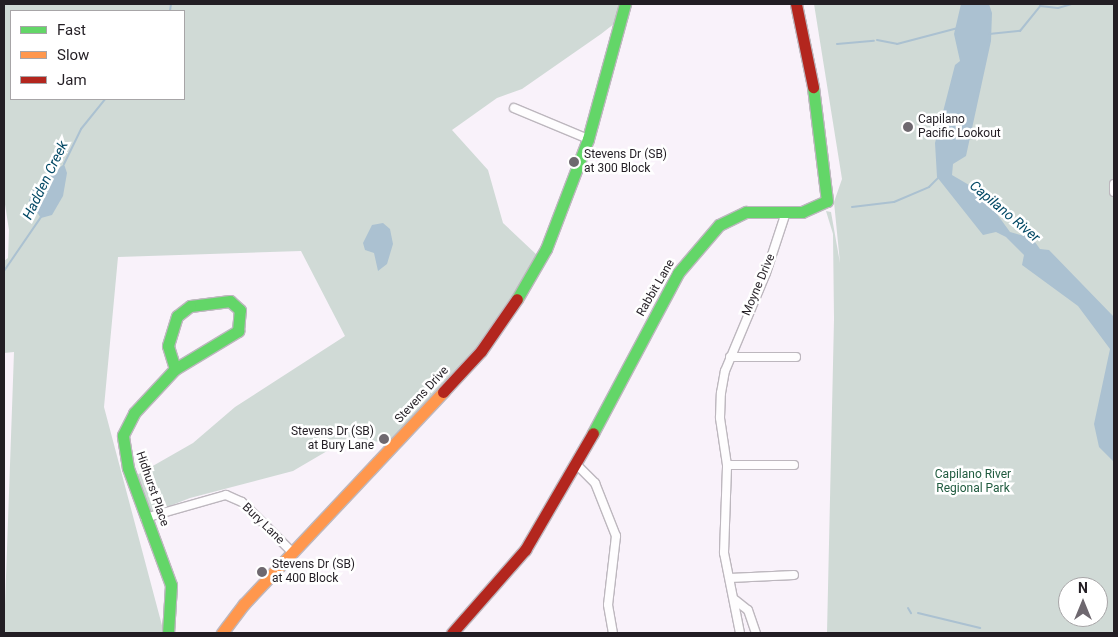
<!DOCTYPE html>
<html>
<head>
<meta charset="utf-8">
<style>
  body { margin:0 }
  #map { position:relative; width:1118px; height:637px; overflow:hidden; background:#f9f2fa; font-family:Roboto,sans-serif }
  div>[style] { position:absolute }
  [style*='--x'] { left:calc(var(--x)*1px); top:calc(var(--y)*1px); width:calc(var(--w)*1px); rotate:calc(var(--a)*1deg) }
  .green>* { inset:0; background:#d0dad6 }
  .water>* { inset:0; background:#abc1d1 }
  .stream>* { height:2px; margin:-1px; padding:0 1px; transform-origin:1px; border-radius:1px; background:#abc1d1 }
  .roads { filter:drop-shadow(1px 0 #bdb7be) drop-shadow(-1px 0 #bdb7be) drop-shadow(0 1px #bdb7be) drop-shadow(0 -1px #bdb7be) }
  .street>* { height:8px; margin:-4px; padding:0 4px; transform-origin:4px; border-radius:4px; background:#fefdfe }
  .fast>* { height:11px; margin:-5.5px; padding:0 5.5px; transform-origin:5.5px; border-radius:5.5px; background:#63d668 }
  .slow>* { height:11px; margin:-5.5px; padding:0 5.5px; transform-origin:5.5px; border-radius:5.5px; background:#ff974d }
  .jam>* { height:11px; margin:-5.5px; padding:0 5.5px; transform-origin:5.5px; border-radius:5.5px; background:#b3261e }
  .dots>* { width:14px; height:14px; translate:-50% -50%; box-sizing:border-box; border:2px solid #fff; border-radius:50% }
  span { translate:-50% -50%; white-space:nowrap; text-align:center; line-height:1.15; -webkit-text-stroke:5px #fff; paint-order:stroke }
  .poi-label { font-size:12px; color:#231e24 }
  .left { translate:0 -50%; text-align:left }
  .right { translate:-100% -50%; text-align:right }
  .street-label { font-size:12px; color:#231e24 }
  .park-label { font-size:12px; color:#205b3f }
  .water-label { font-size:14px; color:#004764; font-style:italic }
  .frame { position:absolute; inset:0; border:5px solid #231e24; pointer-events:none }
  .legend { position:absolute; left:10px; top:10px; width:175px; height:90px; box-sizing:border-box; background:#fff; border:1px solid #a7a5a7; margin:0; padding:6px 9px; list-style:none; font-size:15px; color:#231e24 }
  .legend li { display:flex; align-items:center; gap:10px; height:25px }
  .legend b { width:25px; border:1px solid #a7a5a7 }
  .north { position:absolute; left:1058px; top:577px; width:50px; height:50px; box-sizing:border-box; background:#fff; border:1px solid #a7a5a7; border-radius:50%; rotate:0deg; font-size:14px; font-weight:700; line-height:20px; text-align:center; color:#231e24 }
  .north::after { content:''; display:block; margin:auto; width:18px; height:22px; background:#6e686f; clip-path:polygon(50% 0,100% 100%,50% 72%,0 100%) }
</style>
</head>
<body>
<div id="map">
  <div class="green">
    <div style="clip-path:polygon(evenodd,4px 4px,622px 4px,619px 20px,601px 34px,522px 89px,497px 98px,452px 130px,488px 170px,503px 223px,538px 256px,482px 342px,390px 444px,351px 437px,293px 471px,190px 498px,147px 515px,130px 479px,193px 443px,235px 407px,345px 336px,301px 251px,118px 257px,104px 407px,164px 633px,4px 633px,14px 352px,4px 353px,4px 261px,8px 258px,9px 230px,4px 198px,4px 4px,11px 11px,184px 11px,184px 99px,11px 99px,11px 11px)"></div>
    <div style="clip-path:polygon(evenodd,814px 4px,1114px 4px,1114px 633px,827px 633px,834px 319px,833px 234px,826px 211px,831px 212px,840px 263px,834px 202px,842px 179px,814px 4px,1068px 587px,1098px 587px,1098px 617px,1068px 617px,1068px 587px)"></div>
  </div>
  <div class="water">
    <div style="clip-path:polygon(961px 4px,989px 4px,992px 13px,991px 41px,966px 156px,953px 164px,952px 175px,981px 192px,1010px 232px,1032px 238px,1040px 249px,1049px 250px,1114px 317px,1114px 462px,1099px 447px,1094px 424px,1110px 349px,1078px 306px,1022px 265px,1024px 255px,1006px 237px,996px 232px,983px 235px,937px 177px,935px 143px,955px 65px,960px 61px,954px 34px)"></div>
    <div style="clip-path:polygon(64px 164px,67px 173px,63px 196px,52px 215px,41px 218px,29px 201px,32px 191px)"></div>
    <div style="clip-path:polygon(383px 223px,390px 229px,393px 244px,387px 264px,378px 271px,374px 253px,365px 250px,363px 243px,372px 225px)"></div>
  </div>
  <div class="stream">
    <div style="--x:170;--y:11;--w:7;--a:-82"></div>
    <div style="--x:989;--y:34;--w:31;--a:-6"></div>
    <div style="--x:1020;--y:31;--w:32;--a:-51"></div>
    <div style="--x:1040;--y:6;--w:18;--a:6"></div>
    <div style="--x:1058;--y:8;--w:15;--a:-16"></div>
    <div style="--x:877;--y:40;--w:20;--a:11"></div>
    <div style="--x:897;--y:44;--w:63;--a:-14.7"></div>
    <div style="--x:837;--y:44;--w:37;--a:-5"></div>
    <div style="--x:64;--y:164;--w:39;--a:-64"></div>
    <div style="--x:81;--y:129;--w:38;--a:-51"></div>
    <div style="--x:852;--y:207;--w:42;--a:-6.8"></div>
    <div style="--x:894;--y:202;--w:38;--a:-23"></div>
    <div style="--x:929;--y:187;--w:14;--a:-45"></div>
    <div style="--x:4;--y:271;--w:65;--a:-55.6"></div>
    <div style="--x:908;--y:608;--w:6;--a:59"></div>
    <div style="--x:918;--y:613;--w:64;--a:13.6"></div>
  </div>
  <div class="roads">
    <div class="street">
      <div style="--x:514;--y:108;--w:80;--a:22.7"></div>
      <div style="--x:1114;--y:184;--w:8;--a:90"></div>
      <div style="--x:730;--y:357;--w:66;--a:0"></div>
      <div style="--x:576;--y:464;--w:27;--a:45"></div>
      <div style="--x:595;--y:483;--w:57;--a:68.4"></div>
      <div style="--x:616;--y:536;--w:69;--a:96.6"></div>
      <div style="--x:608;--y:605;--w:28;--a:80"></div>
      <div style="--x:727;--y:465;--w:67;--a:0"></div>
      <div style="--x:145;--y:518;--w:84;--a:-15.9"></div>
      <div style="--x:226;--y:495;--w:17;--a:24"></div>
      <div style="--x:242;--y:502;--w:72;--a:45"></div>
      <div style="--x:730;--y:578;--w:64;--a:-2.7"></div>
      <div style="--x:735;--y:600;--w:16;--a:38"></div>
      <div style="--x:748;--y:610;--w:24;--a:71"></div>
      <div style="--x:740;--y:633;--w:82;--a:-101.3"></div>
      <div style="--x:724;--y:553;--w:88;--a:-88"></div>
      <div style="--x:727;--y:465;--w:48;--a:-98.5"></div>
      <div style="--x:720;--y:418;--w:25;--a:-88"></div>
      <div style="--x:721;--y:393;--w:22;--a:-80"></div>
      <div style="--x:725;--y:371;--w:106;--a:-67.3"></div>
      <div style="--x:766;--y:273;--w:64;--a:-71.8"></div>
    </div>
    <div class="fast">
      <div style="--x:517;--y:299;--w:58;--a:-59.9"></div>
      <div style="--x:546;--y:249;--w:118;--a:-69.1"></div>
      <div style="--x:588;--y:139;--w:140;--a:-74.7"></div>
      <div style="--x:593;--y:433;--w:181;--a:-62"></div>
      <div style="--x:678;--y:273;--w:63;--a:-49.5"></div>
      <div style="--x:719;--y:225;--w:30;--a:-26"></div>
      <div style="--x:746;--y:212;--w:56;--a:0"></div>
      <div style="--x:802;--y:212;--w:27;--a:-24"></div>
      <div style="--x:827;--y:201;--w:115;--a:-97"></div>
      <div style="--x:168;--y:633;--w:48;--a:-86.4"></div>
      <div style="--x:171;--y:585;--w:125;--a:-110.2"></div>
      <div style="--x:128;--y:468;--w:33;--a:-99"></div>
      <div style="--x:123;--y:435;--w:25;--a:-63"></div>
      <div style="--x:134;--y:413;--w:60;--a:-47"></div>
      <div style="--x:175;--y:369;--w:74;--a:-31.1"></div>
      <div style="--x:238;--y:331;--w:21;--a:-85"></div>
      <div style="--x:240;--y:310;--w:13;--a:-138"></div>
      <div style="--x:230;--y:301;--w:40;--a:172.9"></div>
      <div style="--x:190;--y:306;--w:16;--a:142"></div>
      <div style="--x:177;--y:316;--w:31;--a:107"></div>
      <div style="--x:168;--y:346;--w:24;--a:73"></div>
    </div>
    <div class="slow">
      <div style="--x:222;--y:633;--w:36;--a:-53"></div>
      <div style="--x:244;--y:604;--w:291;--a:-46.8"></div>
    </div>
    <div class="jam">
      <div style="--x:796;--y:4;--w:85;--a:78.4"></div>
      <div style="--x:443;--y:392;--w:56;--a:-47.2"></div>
      <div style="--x:481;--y:351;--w:63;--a:-55.3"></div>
      <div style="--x:452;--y:633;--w:111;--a:-48.7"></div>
      <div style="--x:525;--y:550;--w:135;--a:-59.8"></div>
    </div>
  </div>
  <div class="dots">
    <div style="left:908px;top:127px;background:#6e686f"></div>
    <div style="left:574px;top:162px;background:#6e686f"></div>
    <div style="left:384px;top:439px;background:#6e686f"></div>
    <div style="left:262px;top:572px;background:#6e686f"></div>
  </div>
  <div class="poi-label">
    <span class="left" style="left:918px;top:127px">Capilano<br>Pacific Lookout</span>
    <span class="left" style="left:584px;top:162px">Stevens Dr (SB)<br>at 300 Block</span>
    <span class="right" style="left:374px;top:439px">Stevens Dr (SB)<br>at Bury Lane</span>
    <span class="left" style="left:272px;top:572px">Stevens Dr (SB)<br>at 400 Block</span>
  </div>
  <div class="street-label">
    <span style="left:759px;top:285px;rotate:-67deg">Moyne Drive</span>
    <span style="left:656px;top:288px;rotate:-60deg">Rabbit Lane</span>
    <span style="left:422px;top:395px;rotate:-47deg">Stevens Drive</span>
    <span style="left:152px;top:489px;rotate:71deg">Hidhurst Place</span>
    <span style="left:263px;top:524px;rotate:44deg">Bury Lane</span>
  </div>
  <div class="park-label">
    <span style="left:973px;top:482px">Capilano River<br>Regional Park</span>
  </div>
  <div class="water-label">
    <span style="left:45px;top:180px;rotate:-64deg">Hadden Creek</span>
    <span style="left:1005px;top:211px;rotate:40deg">Capilano River</span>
  </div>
  <div class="frame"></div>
  <ul class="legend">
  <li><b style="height:6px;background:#63d668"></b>Fast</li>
  <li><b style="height:6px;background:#ff974d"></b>Slow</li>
  <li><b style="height:6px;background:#b3261e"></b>Jam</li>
  </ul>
  <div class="north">N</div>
</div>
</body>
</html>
